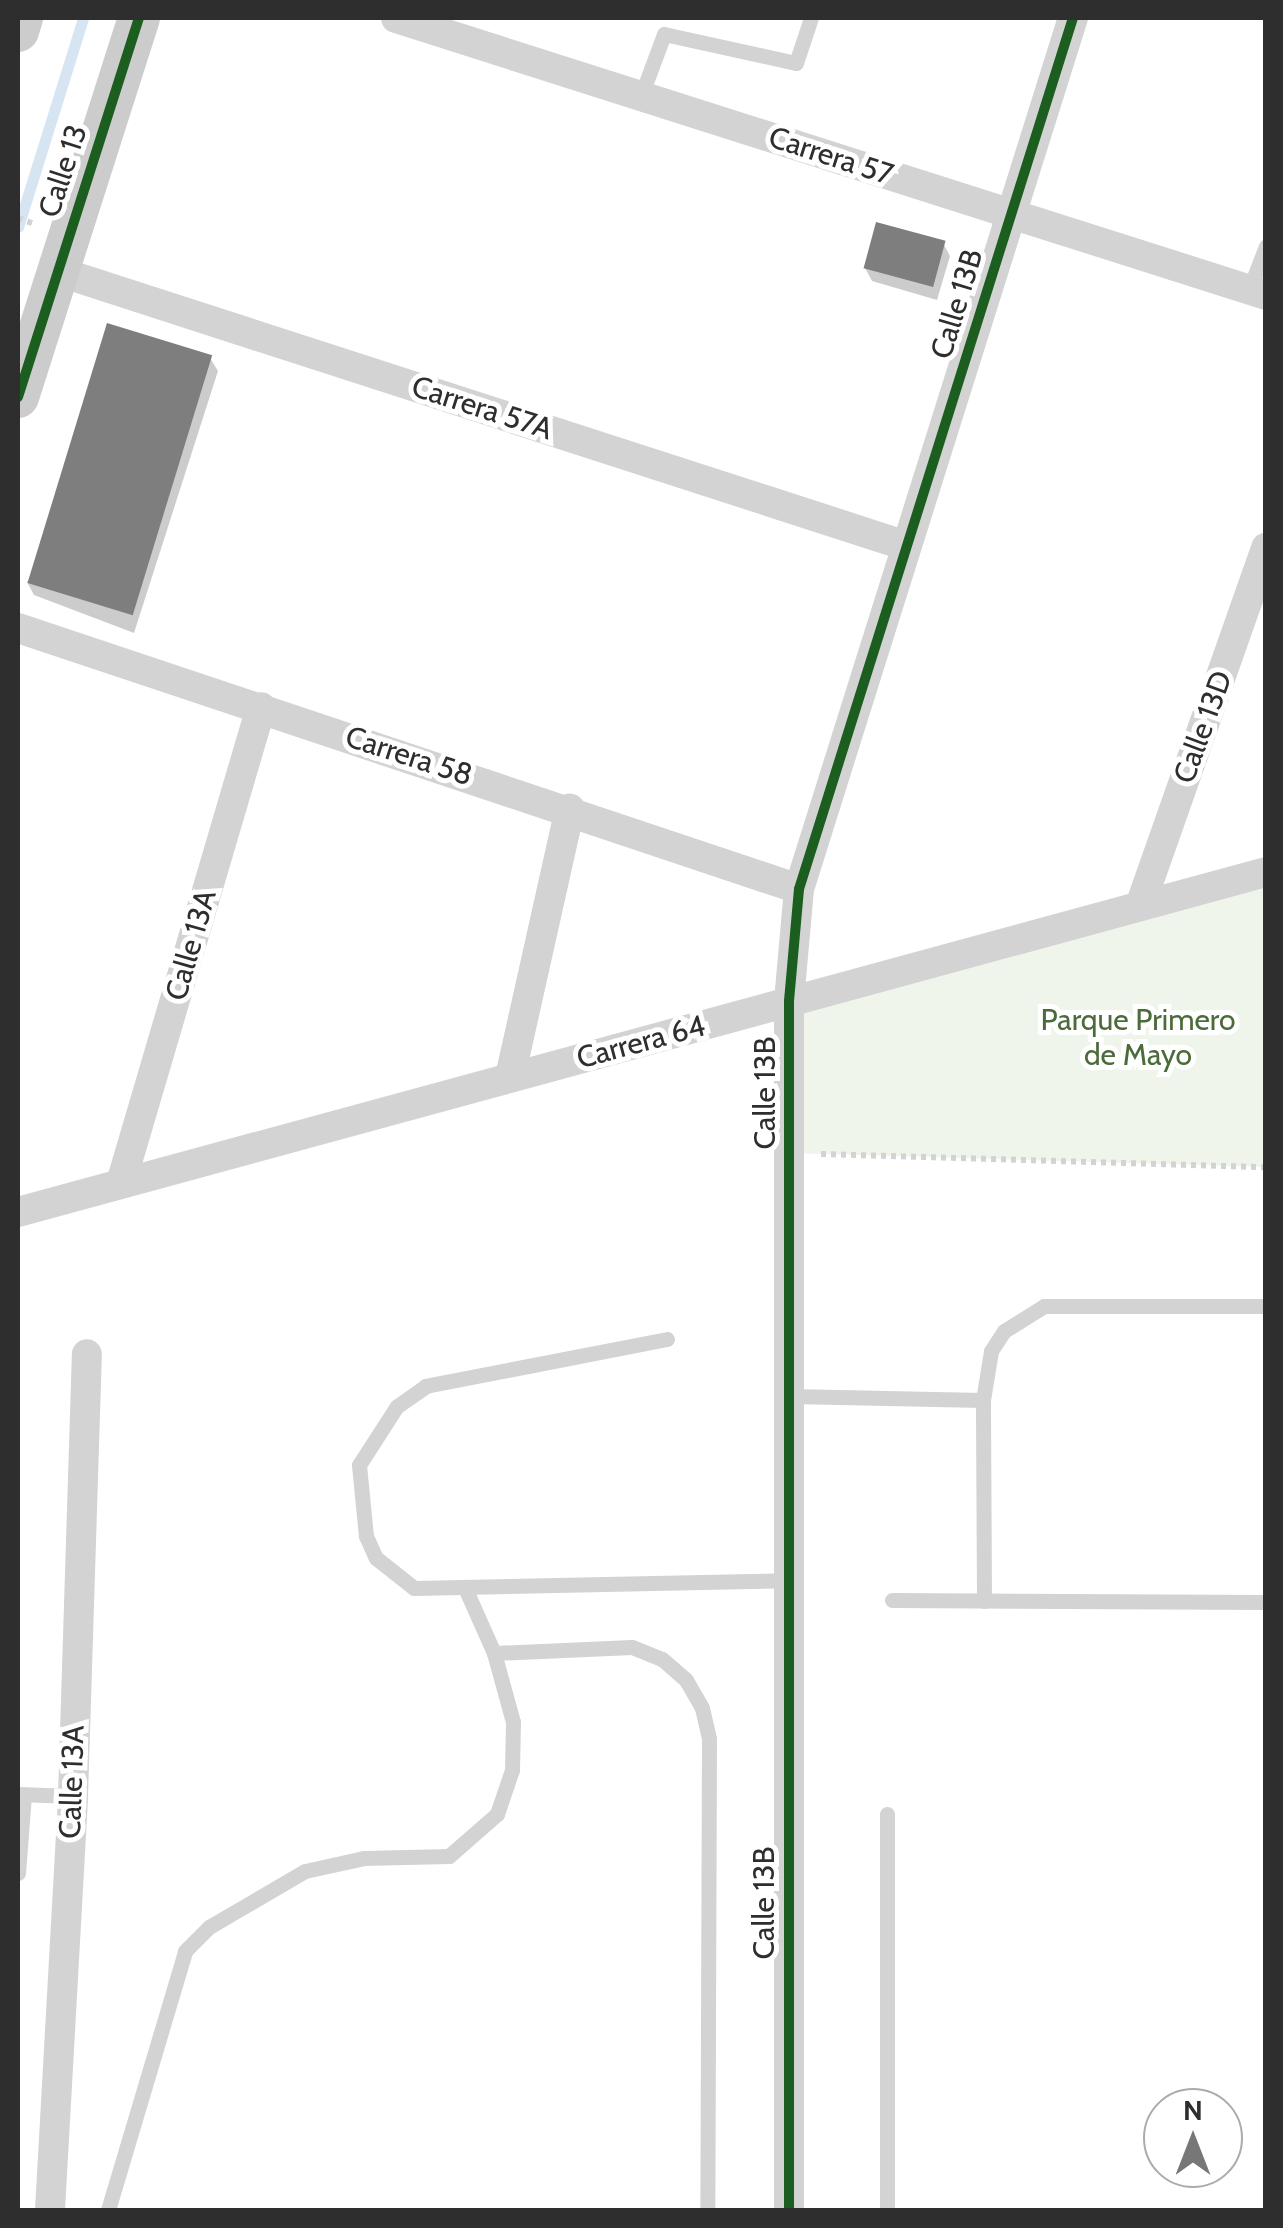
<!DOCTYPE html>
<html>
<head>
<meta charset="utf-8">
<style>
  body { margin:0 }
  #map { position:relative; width:1283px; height:2228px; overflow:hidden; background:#fff; font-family:Cabin,sans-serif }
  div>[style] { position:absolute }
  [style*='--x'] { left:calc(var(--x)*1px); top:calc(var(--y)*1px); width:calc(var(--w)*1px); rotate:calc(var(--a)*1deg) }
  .green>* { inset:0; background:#eff5eb }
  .shadow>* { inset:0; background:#0003 }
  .stream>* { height:11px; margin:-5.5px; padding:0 5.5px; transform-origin:5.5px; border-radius:5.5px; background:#d7e5f2 }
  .building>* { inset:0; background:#7e7e7e; transform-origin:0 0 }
  .path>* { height:6px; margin-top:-3px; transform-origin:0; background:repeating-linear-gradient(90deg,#d3d3d3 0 5px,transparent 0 10px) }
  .service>* { height:15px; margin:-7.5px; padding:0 7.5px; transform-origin:7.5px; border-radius:7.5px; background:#d3d3d3 }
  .minor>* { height:30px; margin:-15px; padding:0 15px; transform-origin:15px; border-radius:15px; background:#d3d3d3 }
  .secondary>* { height:42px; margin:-21px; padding:0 21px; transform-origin:21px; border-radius:21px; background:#ccc }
  .cycleway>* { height:10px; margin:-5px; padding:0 5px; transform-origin:5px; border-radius:5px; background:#1b5e20 }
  span { translate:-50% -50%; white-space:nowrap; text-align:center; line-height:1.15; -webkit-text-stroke:10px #fff; paint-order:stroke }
  .street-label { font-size:30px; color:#2e2e2e }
  .park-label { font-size:30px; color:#4c6b3a }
  .frame { position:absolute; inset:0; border:20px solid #2e2e2e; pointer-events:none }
  .north { position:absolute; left:1143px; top:2088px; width:100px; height:100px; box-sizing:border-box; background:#fff; border:2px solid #ababab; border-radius:50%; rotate:0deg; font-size:28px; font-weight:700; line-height:40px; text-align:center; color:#2e2e2e }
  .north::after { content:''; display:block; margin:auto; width:35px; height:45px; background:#777; clip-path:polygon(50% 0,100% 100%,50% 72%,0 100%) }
</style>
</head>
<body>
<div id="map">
  <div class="green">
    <div style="clip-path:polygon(1265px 872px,1265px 1167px,790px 1153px,789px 1001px)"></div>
  </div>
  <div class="shadow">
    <div style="clip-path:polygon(943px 243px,950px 256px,937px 300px,872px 281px,865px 268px)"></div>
    <div style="clip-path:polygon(210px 358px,218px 371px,134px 633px,34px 595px,27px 582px)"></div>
  </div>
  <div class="stream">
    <div style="--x:18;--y:227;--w:219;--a:-72.7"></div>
  </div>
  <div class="building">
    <div style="left:876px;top:222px;width:72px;height:48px;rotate:15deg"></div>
    <div style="left:107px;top:323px;width:110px;height:272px;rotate:17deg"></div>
  </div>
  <div class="path">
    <div style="--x:18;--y:218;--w:15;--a:20"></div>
    <div style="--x:821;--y:1154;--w:445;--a:1.7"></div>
  </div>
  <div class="service">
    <div style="--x:641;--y:96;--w:66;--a:-69.6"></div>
    <div style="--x:664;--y:34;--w:135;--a:12.4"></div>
    <div style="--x:796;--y:63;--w:47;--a:-71.6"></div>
    <div style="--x:1249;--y:290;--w:47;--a:-68.9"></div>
    <div style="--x:667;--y:1339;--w:246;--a:169"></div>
    <div style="--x:426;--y:1386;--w:35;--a:145"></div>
    <div style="--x:397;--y:1406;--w:70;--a:122.8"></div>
    <div style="--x:359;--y:1465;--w:71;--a:84.4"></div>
    <div style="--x:366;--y:1536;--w:24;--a:66"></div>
    <div style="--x:376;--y:1558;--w:48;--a:38.3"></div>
    <div style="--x:414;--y:1588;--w:375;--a:-1.2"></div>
    <div style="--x:790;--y:1396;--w:193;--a:1.2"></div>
    <div style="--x:892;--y:1600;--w:374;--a:0.3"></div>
    <div style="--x:984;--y:1601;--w:201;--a:-90.3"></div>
    <div style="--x:983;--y:1400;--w:50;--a:-80.7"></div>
    <div style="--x:991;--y:1351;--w:24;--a:-57"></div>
    <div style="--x:1004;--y:1331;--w:47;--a:-32"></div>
    <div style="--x:1044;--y:1306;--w:222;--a:0"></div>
    <div style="--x:494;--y:1653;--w:138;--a:-2.5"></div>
    <div style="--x:632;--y:1647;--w:32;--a:22"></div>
    <div style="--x:662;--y:1659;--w:32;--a:41"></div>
    <div style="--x:686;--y:1680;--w:32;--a:60"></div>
    <div style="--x:702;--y:1708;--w:32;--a:77"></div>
    <div style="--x:709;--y:1739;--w:471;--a:90.2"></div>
    <div style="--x:18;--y:1794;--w:55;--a:2.1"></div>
    <div style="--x:887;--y:1814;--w:396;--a:90"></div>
    <div style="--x:18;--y:1873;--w:78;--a:-85.6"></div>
    <div style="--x:108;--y:2210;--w:270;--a:-73.4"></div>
    <div style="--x:185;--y:1951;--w:34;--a:-45"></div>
    <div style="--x:209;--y:1927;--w:111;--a:-30.3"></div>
    <div style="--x:305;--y:1871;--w:60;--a:-12.4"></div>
    <div style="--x:364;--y:1858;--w:85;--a:-1.3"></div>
    <div style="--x:449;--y:1856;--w:64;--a:-41.2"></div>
    <div style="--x:497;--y:1814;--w:46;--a:-71.2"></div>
    <div style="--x:512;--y:1770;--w:48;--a:-88.8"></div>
    <div style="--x:513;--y:1722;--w:72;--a:-105.4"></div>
    <div style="--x:494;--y:1653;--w:69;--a:-114"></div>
  </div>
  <div class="minor">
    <div style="--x:396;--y:18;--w:913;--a:17.66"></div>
    <div style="--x:57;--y:271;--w:893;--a:17.93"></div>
    <div style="--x:18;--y:628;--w:823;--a:18.48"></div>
    <div style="--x:1140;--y:906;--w:380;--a:-70.6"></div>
    <div style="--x:510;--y:1077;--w:275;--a:-77.4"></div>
    <div style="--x:121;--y:1183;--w:496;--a:-73.6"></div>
    <div style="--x:18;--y:1212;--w:1293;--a:-15.24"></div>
    <div style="--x:50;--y:2210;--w:415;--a:-86.8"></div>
    <div style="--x:73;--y:1796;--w:442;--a:-88.2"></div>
    <div style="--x:789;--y:2210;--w:1209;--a:-90"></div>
    <div style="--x:789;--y:1001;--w:112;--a:-84.9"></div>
    <div style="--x:799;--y:889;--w:913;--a:-72.54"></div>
  </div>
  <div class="secondary">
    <div style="--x:18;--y:31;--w:14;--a:-73"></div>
    <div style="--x:18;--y:397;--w:398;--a:-72.3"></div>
  </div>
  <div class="cycleway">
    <div style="--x:18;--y:397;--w:398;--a:-72.3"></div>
    <div style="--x:789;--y:2210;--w:1209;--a:-90"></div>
    <div style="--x:789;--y:1001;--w:112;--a:-84.9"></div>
    <div style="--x:799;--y:889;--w:913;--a:-72.54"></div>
  </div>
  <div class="street-label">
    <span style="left:831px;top:156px;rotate:18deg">Carrera 57</span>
    <span style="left:63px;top:171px;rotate:-72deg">Calle 13</span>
    <span style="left:957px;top:304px;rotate:-73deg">Calle 13B</span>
    <span style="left:482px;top:408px;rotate:18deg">Carrera 57A</span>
    <span style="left:1203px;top:727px;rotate:-70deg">Calle 13D</span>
    <span style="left:409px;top:756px;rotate:18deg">Carrera 58</span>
    <span style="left:191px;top:945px;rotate:-74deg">Calle 13A</span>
    <span style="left:641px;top:1042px;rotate:-15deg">Carrera 64</span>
    <span style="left:765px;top:1093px;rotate:-90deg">Calle 13B</span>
    <span style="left:72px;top:1782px;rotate:-88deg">Calle 13A</span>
    <span style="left:764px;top:1903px;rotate:-90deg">Calle 13B</span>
  </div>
  <div class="park-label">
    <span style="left:1138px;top:1037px">Parque Primero<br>de Mayo</span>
  </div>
  <div class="frame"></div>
  <div class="north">N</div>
</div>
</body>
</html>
